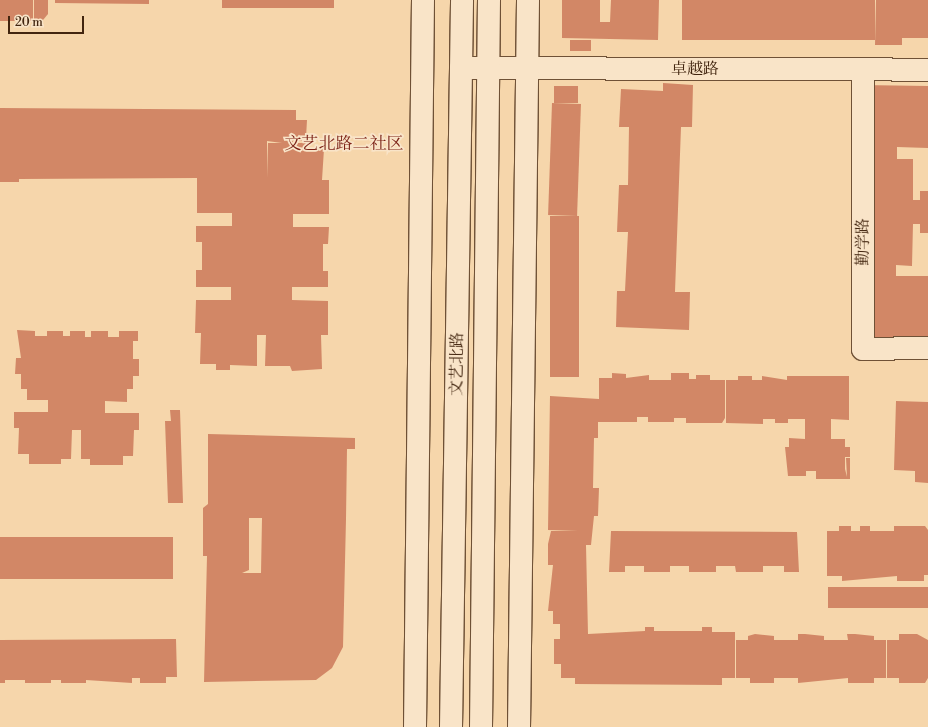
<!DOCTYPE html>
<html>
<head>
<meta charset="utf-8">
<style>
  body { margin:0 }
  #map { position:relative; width:928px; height:727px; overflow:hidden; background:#f6d6ab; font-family:"Libre Bodoni","Noto Serif SC",serif }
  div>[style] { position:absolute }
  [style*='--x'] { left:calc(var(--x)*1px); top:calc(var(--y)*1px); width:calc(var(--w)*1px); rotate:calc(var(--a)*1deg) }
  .building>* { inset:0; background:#d28766; transform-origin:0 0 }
  .roads { filter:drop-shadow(1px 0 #6f5136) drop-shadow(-1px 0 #6f5136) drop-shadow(0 1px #6f5136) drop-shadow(0 -1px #6f5136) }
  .street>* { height:22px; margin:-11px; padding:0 11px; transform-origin:11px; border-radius:11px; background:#f9e4c8 }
  .secondary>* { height:22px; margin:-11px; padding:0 11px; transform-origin:11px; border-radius:11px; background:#f9e4c8 }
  span { translate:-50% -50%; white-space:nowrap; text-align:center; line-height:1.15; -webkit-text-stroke:3.5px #f9e4c8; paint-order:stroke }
  .street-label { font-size:16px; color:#42250f }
  .neighbourhood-label { font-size:17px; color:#7a1f14 }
  .scale { position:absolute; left:8px; top:16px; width:76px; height:18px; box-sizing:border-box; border:2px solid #42250f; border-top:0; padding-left:5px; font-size:12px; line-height:14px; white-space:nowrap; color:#42250f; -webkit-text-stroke:3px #f9e4c8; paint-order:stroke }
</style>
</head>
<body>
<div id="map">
  <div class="building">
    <div style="left:0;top:0;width:33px;height:21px"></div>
    <div style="clip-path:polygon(34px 0,48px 0,48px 14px,43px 20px,34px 20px)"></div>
    <div style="clip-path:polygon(55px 0,149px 0,149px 4px,55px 3px)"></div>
    <div style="left:222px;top:0;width:112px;height:8px"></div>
    <div style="clip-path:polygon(562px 0,600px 0,600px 22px,610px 22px,611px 0,659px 0,658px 40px,562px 38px)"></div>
    <div style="left:682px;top:0;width:193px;height:40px"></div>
    <div style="clip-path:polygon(876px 0,928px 0,928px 38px,902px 38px,902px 45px,875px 45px)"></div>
    <div style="left:570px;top:40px;width:21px;height:11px"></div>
    <div style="clip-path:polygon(663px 83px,693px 85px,692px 127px,681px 127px,675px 292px,690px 292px,689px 330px,616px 327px,617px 291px,625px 291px,628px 232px,617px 232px,619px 185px,628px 185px,629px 127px,619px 127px,621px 89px,663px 91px)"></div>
    <div style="clip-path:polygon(861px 85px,928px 86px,928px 148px,897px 147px,897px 159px,913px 159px,913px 200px,920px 200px,920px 191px,928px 191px,928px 233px,920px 233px,920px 224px,913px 224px,912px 266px,896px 265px,896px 276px,928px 276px,928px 339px,858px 337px)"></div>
    <div style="left:554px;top:86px;width:24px;height:17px"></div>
    <div style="left:552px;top:103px;width:29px;height:112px;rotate:2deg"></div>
    <div style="clip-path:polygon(evenodd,0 108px,296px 110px,296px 120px,307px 120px,306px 138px,305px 141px,293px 141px,292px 148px,282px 149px,293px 149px,294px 143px,308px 143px,308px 149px,324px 149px,322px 180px,329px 180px,329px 214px,293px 214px,293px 227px,329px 227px,328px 244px,323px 244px,323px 271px,328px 271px,328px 287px,292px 287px,292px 300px,328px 301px,328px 335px,321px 335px,322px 369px,292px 371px,290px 366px,265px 366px,266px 335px,257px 335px,257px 366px,230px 365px,230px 370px,216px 370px,216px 364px,200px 364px,201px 333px,195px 333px,196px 300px,231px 300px,231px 287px,196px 287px,196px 270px,202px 270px,202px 242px,196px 242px,196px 226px,232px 226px,232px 213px,197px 213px,197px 178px,19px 179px,19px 182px,0 182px,0 108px,267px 141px,282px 143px,268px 143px,267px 178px,267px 141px)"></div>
    <div style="left:550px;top:216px;width:29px;height:161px"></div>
    <div style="clip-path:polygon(17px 330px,35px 331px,35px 336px,47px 336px,47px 331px,63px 331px,63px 336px,70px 336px,70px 331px,85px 331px,85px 337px,91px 337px,91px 331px,108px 331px,108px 337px,119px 337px,119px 331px,138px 331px,138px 341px,133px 341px,133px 359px,139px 359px,139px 376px,133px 376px,133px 389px,127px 389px,127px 402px,105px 401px,105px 413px,139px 413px,139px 430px,134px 430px,133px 456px,123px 456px,123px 465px,90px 465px,90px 459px,81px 459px,81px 430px,72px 430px,71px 459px,61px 459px,61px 464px,29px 464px,29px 454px,18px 454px,19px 428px,14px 428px,14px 412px,48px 412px,48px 400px,27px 400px,27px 389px,21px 389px,21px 374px,15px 374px,16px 358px,21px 358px)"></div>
    <div style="clip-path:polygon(612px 373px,626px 374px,626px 378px,649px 375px,649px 380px,671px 380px,671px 373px,689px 373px,689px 379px,696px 379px,696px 375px,710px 375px,710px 380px,725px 380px,725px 418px,722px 423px,686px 423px,686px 418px,674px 418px,674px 422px,648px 422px,648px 417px,637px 417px,637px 422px,598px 422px,598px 438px,594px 438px,593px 488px,599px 488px,598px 516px,594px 516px,591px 545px,586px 545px,588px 634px,645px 631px,645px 627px,654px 627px,654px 631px,702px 631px,702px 627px,712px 627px,712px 632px,735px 632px,735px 678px,722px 678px,722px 685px,575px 684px,575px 678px,561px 678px,561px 664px,554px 664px,554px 639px,560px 639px,560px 624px,553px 624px,553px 611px,548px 611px,553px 565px,548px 565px,548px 544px,551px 531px,578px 531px,548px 530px,550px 396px,599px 399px,599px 378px,612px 378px)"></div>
    <div style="clip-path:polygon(738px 376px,752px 376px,752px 380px,762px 380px,762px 376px,787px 380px,787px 376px,849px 376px,849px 420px,831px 419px,831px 439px,845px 439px,845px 447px,850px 447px,850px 457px,845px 457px,845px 469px,847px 477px,846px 458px,850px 458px,850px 479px,816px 479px,816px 471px,806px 471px,806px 476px,788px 476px,785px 447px,789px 447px,789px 438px,805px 439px,805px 419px,788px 419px,788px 423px,775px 423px,775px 419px,763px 419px,763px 424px,726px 423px,726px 380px,738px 380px)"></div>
    <div style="clip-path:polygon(896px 401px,928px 402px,928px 483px,915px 482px,915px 471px,894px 470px)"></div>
    <div style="clip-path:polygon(170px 410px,180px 410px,183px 503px,168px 503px,165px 421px,171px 421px)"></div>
    <div style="clip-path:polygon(evenodd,208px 434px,355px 438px,355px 449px,347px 449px,346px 519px,289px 518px,346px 519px,343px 647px,332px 668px,316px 680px,204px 682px,207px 556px,203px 556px,203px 508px,208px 504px,208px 434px,249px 518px,262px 518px,261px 573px,242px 573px,249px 570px,249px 518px)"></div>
    <div style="clip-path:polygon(839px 526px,851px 526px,851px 531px,860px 531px,860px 526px,870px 526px,870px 531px,894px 531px,894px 526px,925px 526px,928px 530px,928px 575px,924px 575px,924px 581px,897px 581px,897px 576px,842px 581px,842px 576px,827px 576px,827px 531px,839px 531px)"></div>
    <div style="clip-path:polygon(611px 531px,797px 532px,799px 572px,784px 572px,784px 566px,763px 566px,763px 572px,736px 572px,735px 566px,716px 566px,716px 572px,689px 572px,689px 566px,670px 566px,670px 572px,644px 572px,644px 566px,625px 566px,625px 572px,609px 572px)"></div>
    <div style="left:173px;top:537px;width:42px;height:173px;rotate:90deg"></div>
    <div style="left:928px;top:587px;width:21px;height:100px;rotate:90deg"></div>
    <div style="clip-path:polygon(755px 634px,774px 636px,774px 640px,798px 640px,798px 634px,805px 634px,824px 636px,824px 640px,848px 640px,847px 634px,855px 634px,874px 636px,874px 640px,886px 640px,886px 678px,874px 678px,874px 683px,848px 683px,848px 678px,798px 683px,798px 678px,774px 678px,774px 683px,750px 683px,750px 678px,736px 678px,736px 640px,748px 640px,748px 636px)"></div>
    <div style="clip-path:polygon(899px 634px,917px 634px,928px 640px,928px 678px,925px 683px,899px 683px,899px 678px,887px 678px,887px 640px,899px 640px)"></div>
    <div style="clip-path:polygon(176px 639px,177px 677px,166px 677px,166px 683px,140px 683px,140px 678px,132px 678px,132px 683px,86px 680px,86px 683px,61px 683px,61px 680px,51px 680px,51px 683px,25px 683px,25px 680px,5px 680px,5px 683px,0 683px,0 640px)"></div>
  </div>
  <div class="roads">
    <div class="street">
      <div style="--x:461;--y:68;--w:467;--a:0.2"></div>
      <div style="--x:863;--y:70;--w:279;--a:90"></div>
      <div style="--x:863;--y:349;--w:65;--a:-0.9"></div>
      <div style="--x:415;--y:727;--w:727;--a:-89.37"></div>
      <div style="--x:519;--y:727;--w:727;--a:-89.29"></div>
    </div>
    <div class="secondary">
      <div style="--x:451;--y:727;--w:727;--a:-89.13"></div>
      <div style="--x:481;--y:727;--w:727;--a:-89.37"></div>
    </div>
  </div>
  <div class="street-label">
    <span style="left:695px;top:69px">卓越路</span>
    <span style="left:863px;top:242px;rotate:-90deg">勤学路</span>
    <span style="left:457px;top:364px;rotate:-89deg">文艺北路</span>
  </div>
  <div class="neighbourhood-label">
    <span style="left:344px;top:145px">文艺北路二社区</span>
  </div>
  <div class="scale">20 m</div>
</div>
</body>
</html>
